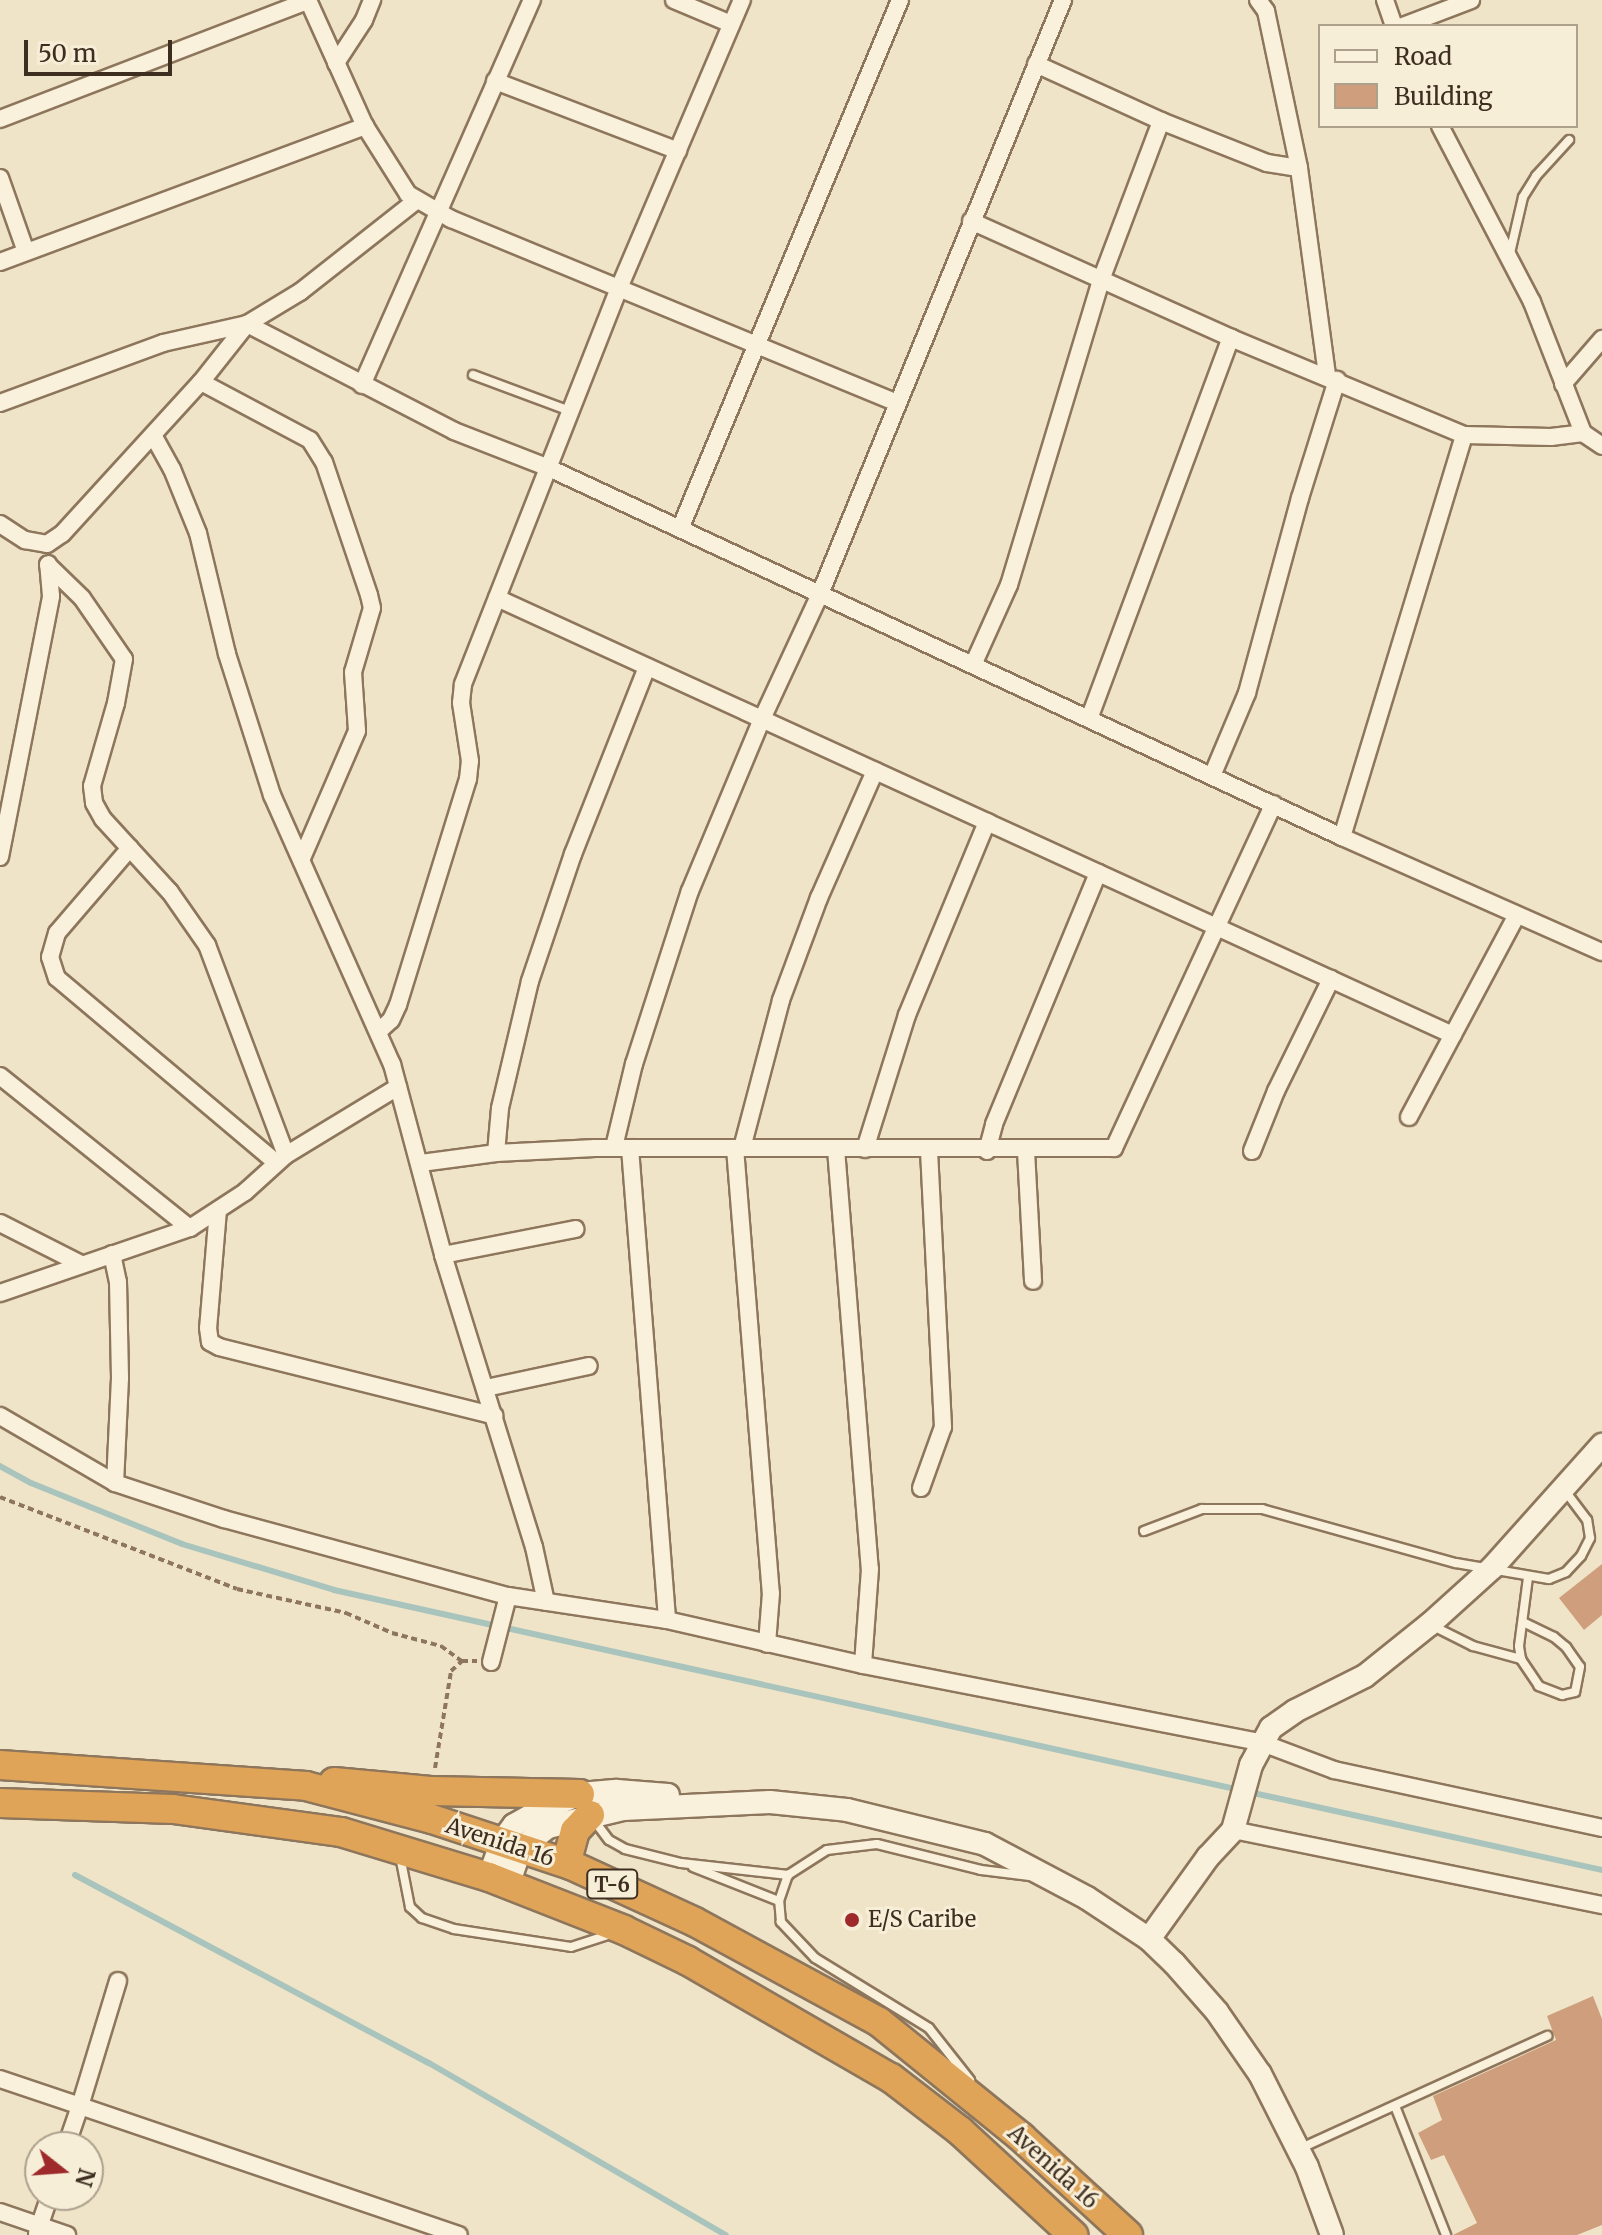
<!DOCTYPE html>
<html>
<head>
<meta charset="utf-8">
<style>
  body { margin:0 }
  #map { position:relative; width:1602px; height:2235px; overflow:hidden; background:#f0e4c8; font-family:Merriweather,serif }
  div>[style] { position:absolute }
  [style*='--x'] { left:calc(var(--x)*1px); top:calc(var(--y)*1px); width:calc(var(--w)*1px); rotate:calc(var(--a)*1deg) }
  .stream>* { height:6px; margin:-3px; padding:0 3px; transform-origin:3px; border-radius:3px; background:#a9c4bc }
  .building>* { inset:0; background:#cf9f7d }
  .path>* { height:4px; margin-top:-2px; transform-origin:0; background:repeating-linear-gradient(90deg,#8d765c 0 6px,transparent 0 10px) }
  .roads { filter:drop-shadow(2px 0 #8d765c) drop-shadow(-2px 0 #8d765c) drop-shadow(0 2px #8d765c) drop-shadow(0 -2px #8d765c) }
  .lane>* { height:8px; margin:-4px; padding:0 4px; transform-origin:4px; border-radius:4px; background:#faf1dc }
  .street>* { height:16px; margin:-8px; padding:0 8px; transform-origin:8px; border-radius:8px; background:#faf1dc }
  .secondary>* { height:22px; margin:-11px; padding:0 11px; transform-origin:11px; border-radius:11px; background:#faf1dc }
  .highway>* { height:28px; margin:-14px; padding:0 14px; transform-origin:14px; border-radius:14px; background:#e0a458 }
  .dots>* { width:22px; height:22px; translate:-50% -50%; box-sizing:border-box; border:4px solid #f7eed8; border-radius:50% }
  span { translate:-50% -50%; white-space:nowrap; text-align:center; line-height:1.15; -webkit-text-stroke:6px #f7eed8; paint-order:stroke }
  .shield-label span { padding:2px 6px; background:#f7eed8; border:2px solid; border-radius:6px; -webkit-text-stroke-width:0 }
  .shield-label { font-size:20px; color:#3d2e20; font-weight:700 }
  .street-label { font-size:22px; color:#3d2e20 }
  .poi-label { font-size:22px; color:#3d2e20 }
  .left { translate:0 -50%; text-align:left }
  .legend { position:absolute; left:1318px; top:24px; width:260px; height:104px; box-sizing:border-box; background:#f7eed8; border:2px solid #ada18e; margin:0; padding:10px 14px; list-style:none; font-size:24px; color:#3d2e20 }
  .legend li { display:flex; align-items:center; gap:16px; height:40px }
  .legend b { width:40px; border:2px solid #ada18e }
  .north { position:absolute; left:24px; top:2131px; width:80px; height:80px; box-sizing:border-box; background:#f7eed8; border:2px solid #ada18e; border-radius:50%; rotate:107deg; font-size:22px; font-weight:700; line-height:32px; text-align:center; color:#3d2e20 }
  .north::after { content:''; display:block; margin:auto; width:28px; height:36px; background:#9e2a2b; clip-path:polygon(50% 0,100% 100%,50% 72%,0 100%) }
  .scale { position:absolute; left:24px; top:40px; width:148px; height:36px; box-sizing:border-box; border:4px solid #3d2e20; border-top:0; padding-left:10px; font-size:24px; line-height:28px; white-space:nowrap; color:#3d2e20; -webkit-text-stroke:6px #f7eed8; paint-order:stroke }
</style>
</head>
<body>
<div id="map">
  <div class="stream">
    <div style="--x:0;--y:1466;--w:35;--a:29"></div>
    <div style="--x:31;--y:1483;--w:163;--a:22"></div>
    <div style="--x:182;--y:1544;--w:159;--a:16.8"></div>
    <div style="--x:334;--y:1590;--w:1299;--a:12.45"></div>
    <div style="--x:75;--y:1875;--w:401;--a:28"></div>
    <div style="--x:429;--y:2063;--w:343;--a:30.1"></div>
  </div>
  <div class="building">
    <div style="clip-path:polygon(1602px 1564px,1602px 1615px,1584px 1630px,1559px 1598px)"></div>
    <div style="clip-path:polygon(1593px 1996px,1602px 2019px,1602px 2225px,1577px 2235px,1453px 2235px,1477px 2223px,1444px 2155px,1431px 2160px,1418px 2133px,1442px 2120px,1433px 2096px,1556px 2040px,1547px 2016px)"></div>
  </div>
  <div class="path">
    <div style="--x:0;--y:1497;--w:254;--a:21.2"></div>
    <div style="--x:237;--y:1589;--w:112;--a:12.4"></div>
    <div style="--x:346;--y:1613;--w:50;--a:23.5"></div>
    <div style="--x:392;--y:1633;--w:51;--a:14.9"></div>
    <div style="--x:441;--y:1646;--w:26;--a:36"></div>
    <div style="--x:462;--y:1661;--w:15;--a:0"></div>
    <div style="--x:435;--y:1768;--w:98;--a:-80.6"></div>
    <div style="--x:451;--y:1671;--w:15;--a:-42"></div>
  </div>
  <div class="roads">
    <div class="lane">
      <div style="--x:1510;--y:253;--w:57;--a:-76.9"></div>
      <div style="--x:1523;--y:197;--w:25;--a:-58"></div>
      <div style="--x:1536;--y:176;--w:49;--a:-47.5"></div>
      <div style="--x:473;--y:375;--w:103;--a:20.4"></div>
      <div style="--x:1144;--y:1531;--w:62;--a:-20.8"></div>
      <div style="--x:1202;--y:1509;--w:60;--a:0"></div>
      <div style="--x:1262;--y:1509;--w:201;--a:15.6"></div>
      <div style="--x:1456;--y:1563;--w:94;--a:9.8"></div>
      <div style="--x:1549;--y:1579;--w:18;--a:-22"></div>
      <div style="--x:1566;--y:1572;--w:22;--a:-47"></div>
      <div style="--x:1581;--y:1556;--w:20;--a:-63"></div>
      <div style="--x:1590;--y:1538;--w:18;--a:-99"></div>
      <div style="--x:1587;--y:1520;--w:38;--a:-127"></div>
      <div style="--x:1523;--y:1622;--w:34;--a:26"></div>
      <div style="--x:1554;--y:1637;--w:16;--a:40"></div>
      <div style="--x:1566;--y:1647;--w:24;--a:55"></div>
      <div style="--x:1580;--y:1667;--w:25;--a:101"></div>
      <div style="--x:1575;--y:1692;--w:13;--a:167"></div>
      <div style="--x:1562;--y:1695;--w:25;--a:-159"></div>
      <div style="--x:1539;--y:1686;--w:32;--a:-124"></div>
      <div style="--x:1521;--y:1659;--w:13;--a:-99"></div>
      <div style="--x:1519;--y:1646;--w:69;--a:-82.5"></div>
      <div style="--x:1433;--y:1626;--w:45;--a:26.6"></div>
      <div style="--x:1473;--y:1646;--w:50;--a:15.2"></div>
      <div style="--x:593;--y:1819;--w:26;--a:53"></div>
      <div style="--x:609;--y:1840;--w:18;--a:29"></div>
      <div style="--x:625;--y:1849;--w:58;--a:14"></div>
      <div style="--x:681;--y:1863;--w:108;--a:6.4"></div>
      <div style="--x:400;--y:1856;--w:52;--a:78.9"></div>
      <div style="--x:410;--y:1907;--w:16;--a:43"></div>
      <div style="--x:422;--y:1918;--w:34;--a:19"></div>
      <div style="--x:454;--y:1929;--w:118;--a:8.7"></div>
      <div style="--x:571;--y:1947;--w:42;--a:-18"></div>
      <div style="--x:693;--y:1867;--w:92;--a:21.6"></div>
      <div style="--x:970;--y:2080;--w:66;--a:-128.3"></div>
      <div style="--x:929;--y:2028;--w:134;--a:-148.4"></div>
      <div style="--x:815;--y:1958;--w:50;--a:-133.4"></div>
      <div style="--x:781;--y:1922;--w:21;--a:-95"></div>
      <div style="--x:779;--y:1901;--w:28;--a:-71"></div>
      <div style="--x:788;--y:1875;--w:46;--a:-32.7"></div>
      <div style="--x:827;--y:1850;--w:50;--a:-6.8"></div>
      <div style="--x:877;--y:1844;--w:107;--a:14"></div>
      <div style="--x:981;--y:1870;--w:49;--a:7"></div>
      <div style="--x:1395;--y:2106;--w:139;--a:68.4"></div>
      <div style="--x:1299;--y:2149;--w:273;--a:-24.5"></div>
    </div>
    <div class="street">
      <div style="--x:308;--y:0;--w:138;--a:65.7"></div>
      <div style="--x:365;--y:126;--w:80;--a:57.7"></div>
      <div style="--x:408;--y:194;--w:50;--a:30.2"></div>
      <div style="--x:451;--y:219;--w:481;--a:22.4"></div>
      <div style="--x:674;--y:0;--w:62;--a:22.8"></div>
      <div style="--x:1258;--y:0;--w:14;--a:54"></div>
      <div style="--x:1266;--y:11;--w:160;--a:78.1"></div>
      <div style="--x:1299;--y:168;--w:209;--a:82.3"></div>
      <div style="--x:1385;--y:0;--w:28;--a:71"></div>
      <div style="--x:1403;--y:26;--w:73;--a:-20.9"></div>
      <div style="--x:336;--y:63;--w:51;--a:-56.9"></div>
      <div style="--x:364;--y:20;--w:22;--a:-68"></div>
      <div style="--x:1036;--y:64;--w:137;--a:24.5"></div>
      <div style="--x:1161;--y:121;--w:114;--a:21.6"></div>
      <div style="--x:1267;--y:163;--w:32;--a:9"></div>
      <div style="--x:495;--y:81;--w:196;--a:20.9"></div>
      <div style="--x:0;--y:119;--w:330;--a:-21"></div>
      <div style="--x:1440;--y:126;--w:199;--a:62.4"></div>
      <div style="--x:1532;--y:302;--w:141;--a:68.7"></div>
      <div style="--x:0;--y:178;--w:78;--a:70.6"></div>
      <div style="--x:971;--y:221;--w:285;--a:24.2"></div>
      <div style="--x:1231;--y:338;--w:252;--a:22.6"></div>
      <div style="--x:1464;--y:435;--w:87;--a:1.3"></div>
      <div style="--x:1551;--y:437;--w:32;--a:-7"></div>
      <div style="--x:1583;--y:433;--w:23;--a:34"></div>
      <div style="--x:0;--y:262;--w:390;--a:-20.4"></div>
      <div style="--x:247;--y:324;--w:233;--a:27.3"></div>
      <div style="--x:454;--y:431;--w:102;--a:21.3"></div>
      <div style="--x:549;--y:468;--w:875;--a:24.95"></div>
      <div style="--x:1342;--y:837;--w:284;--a:23.9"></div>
      <div style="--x:201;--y:382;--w:123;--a:28"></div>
      <div style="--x:310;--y:440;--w:26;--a:58"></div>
      <div style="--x:324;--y:462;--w:140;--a:71.3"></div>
      <div style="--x:369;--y:595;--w:13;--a:77"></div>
      <div style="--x:372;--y:608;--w:67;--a:106.5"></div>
      <div style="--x:353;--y:672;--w:59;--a:86.1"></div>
      <div style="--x:357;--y:731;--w:138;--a:113.4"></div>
      <div style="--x:1563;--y:384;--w:60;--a:-49.1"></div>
      <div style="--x:362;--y:385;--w:421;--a:-66.2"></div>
      <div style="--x:0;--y:403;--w:174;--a:-20.2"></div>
      <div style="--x:163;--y:343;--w:86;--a:-12.7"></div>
      <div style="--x:247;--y:324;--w:62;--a:-31.1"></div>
      <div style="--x:300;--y:292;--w:149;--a:-38.2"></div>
      <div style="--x:153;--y:435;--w:39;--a:61"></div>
      <div style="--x:172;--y:469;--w:69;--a:67.9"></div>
      <div style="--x:198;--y:533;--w:124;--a:76.5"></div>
      <div style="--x:227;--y:654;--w:148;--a:72.3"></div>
      <div style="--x:272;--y:795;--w:295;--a:66"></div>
      <div style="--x:392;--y:1064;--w:198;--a:75"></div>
      <div style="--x:443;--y:1255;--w:306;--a:72.7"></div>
      <div style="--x:534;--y:1547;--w:56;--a:77.7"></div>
      <div style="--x:0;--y:524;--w:30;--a:33"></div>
      <div style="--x:25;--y:540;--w:22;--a:10"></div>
      <div style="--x:47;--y:544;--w:18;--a:-34"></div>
      <div style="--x:62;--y:534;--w:206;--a:-47.6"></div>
      <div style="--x:201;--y:382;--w:74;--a:-51.6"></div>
      <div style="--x:680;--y:529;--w:573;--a:-67.42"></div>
      <div style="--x:48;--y:565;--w:47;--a:44.1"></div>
      <div style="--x:82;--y:598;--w:74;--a:55.5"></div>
      <div style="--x:124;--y:659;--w:45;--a:100.3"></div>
      <div style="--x:116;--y:703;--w:86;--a:106.1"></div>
      <div style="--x:92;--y:786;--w:17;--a:83"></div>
      <div style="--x:94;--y:803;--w:18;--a:61"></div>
      <div style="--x:103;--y:819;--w:99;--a:47.5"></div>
      <div style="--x:170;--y:892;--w:65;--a:55.1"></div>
      <div style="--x:207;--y:945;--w:224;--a:69.4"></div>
      <div style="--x:497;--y:598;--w:1051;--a:24.57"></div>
      <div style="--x:973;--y:665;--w:88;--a:-65.8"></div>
      <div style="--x:1009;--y:585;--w:319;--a:-73.2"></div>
      <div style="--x:1101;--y:280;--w:170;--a:-69.3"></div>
      <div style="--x:1089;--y:719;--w:407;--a:-69.6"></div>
      <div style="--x:1212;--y:776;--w:90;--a:-67.1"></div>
      <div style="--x:1247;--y:693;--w:202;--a:-74.8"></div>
      <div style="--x:1300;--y:498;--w:124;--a:-72.6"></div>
      <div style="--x:1342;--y:837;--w:420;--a:-73.1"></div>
      <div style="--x:130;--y:848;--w:112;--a:130.7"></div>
      <div style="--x:57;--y:933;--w:25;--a:106"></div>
      <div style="--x:50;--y:957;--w:22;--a:72"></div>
      <div style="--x:57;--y:978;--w:287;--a:40.1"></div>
      <div style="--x:0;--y:857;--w:266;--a:-78.9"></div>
      <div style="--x:51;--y:596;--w:32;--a:-95"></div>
      <div style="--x:379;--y:1031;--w:16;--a:-43"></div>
      <div style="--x:391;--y:1020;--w:17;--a:-65"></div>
      <div style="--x:398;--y:1005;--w:237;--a:-72.8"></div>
      <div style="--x:468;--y:779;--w:18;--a:-84"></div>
      <div style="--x:470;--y:761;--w:59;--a:-98.8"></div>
      <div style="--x:461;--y:703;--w:19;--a:-84"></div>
      <div style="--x:463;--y:684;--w:426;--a:-68.5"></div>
      <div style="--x:619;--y:288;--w:313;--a:-66.9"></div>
      <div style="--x:0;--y:1076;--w:243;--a:38.7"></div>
      <div style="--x:1409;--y:1117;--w:229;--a:-61.9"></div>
      <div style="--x:614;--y:1147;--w:85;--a:-76.5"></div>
      <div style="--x:634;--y:1064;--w:182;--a:-72.1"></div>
      <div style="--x:690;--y:891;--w:186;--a:-67.3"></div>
      <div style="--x:762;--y:719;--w:138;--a:-65.1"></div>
      <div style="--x:820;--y:594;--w:642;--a:-67.75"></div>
      <div style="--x:630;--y:1148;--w:473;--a:85.5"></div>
      <div style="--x:735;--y:1148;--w:446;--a:85.4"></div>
      <div style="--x:771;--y:1593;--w:51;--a:94.5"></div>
      <div style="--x:742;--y:1148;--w:153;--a:-75.2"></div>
      <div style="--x:781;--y:1000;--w:109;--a:-69.6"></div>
      <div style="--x:819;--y:898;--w:139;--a:-66.2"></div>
      <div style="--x:836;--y:1149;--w:421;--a:85.4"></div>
      <div style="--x:870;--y:1569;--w:96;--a:94.2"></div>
      <div style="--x:865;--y:1149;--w:140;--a:-72.6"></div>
      <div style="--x:907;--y:1015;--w:209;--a:-67.5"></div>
      <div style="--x:987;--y:1151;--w:28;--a:-75"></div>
      <div style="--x:994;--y:1124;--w:272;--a:-67.5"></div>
      <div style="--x:1026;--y:1151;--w:130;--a:86.9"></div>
      <div style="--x:1252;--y:1151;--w:65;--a:-68.2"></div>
      <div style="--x:1276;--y:1091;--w:125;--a:-63.8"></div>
      <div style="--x:496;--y:1153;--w:45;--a:-84.9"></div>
      <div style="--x:500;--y:1108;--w:130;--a:-76.7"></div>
      <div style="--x:530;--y:981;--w:134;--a:-71.3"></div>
      <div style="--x:573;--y:854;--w:201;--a:-68.4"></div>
      <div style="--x:421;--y:1163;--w:76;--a:-7.6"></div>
      <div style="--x:496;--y:1153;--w:99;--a:-2.9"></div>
      <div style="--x:595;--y:1148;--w:519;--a:0"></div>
      <div style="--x:1114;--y:1148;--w:379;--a:-65.1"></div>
      <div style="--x:218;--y:1210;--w:118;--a:94.8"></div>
      <div style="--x:208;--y:1328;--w:14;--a:82"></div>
      <div style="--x:210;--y:1342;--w:10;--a:29"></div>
      <div style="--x:219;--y:1347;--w:284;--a:14"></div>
      <div style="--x:0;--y:1223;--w:91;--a:26.8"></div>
      <div style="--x:112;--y:1254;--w:29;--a:78"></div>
      <div style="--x:118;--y:1282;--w:96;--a:88.8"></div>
      <div style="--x:120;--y:1378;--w:105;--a:92.7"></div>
      <div style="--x:443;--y:1255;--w:135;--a:-11.1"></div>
      <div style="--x:0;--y:1293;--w:201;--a:-18.9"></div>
      <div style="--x:190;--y:1228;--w:66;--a:-33.2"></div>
      <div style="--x:245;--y:1192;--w:55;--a:-42.1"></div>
      <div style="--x:286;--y:1155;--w:131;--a:-31.3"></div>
      <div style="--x:486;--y:1388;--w:105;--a:-12.1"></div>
      <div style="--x:0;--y:1416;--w:133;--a:30.2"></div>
      <div style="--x:115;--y:1483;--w:115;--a:18.3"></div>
      <div style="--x:224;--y:1519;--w:294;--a:15.2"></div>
      <div style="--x:508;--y:1596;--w:161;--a:8.6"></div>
      <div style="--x:667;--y:1620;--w:201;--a:12.9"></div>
      <div style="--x:863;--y:1665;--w:404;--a:11"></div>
      <div style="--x:1260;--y:1742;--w:79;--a:20.7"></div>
      <div style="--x:1334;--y:1770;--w:274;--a:12.2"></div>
      <div style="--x:921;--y:1488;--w:65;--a:-70.2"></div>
      <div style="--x:943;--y:1427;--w:277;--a:-92.9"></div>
      <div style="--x:491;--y:1662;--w:68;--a:-75.6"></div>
      <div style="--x:1233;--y:1830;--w:377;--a:11.5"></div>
      <div style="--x:118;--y:1981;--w:131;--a:106.9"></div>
      <div style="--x:80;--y:2106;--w:400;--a:18.8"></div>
      <div style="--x:0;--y:2079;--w:84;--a:18.6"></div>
      <div style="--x:80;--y:2106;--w:43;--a:108.9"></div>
      <div style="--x:0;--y:2212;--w:71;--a:18.9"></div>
      <div style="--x:37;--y:2233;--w:40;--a:-71.1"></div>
    </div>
    <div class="secondary">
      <div style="--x:489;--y:1877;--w:38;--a:-70"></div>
      <div style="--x:502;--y:1841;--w:20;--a:-53"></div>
      <div style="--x:514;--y:1825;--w:31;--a:-29"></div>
      <div style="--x:541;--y:1810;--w:42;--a:-22.3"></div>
      <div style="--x:580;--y:1794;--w:37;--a:-5"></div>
      <div style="--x:617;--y:1791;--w:51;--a:4.5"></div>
      <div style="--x:508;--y:1885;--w:39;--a:-71"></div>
      <div style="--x:521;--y:1848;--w:34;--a:-38"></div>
      <div style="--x:548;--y:1827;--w:77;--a:-13.5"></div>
      <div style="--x:623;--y:1809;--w:147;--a:-2.7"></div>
      <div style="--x:770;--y:1802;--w:77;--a:5.9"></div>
      <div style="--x:847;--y:1810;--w:142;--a:13.8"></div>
      <div style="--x:985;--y:1844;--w:115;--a:27.9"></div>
      <div style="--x:1087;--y:1898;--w:74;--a:33.5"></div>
      <div style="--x:1149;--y:1939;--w:35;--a:44"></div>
      <div style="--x:1174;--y:1963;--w:65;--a:48.7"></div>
      <div style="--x:1217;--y:2012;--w:75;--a:55.3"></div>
      <div style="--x:1260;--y:2074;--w:104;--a:63.2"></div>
      <div style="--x:1307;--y:2167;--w:72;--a:69.8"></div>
      <div style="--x:1149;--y:1939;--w:101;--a:-54.3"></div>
      <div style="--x:1208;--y:1857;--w:37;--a:-47"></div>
      <div style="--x:1233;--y:1830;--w:67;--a:-74.5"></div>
      <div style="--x:1251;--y:1765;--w:42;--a:-61.6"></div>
      <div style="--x:1271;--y:1728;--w:29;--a:-35"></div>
      <div style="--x:1295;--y:1711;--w:78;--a:-26.6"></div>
      <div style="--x:1365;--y:1676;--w:83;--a:-38.7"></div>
      <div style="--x:1430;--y:1624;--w:85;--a:-42.1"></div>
      <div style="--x:1493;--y:1567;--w:164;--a:-48.2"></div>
    </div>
    <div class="highway">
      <div style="--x:0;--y:1765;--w:307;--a:3.9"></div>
      <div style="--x:306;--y:1786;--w:130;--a:14.7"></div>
      <div style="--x:432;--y:1819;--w:146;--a:18.3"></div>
      <div style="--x:571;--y:1865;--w:136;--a:24.7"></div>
      <div style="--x:695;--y:1922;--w:209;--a:28.5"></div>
      <div style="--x:879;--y:2022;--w:183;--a:39"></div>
      <div style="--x:1021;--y:2137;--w:145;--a:42.5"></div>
      <div style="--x:334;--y:1782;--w:97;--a:5.3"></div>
      <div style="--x:431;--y:1791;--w:149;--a:1.2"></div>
      <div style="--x:0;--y:1803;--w:173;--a:2"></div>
      <div style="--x:173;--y:1809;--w:170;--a:7.8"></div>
      <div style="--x:341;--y:1832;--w:155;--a:16.9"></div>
      <div style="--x:489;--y:1877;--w:145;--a:21.4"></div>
      <div style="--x:624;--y:1930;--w:71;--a:25.8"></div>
      <div style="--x:688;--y:1961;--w:234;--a:30"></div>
      <div style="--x:891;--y:2078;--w:87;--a:37.5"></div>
      <div style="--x:960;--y:2131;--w:154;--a:42.6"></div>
      <div style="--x:571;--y:1865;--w:9;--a:-111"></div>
      <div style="--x:568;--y:1857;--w:27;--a:-75"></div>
      <div style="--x:575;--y:1831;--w:22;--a:-47"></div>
    </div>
  </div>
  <div class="dots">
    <div style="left:852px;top:1920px;background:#9e2a2b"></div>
  </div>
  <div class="shield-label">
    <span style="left:612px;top:1884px">T-6</span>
  </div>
  <div class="street-label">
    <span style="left:500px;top:1842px;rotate:18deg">Avenida 16</span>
    <span style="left:1053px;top:2167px;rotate:42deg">Avenida 16</span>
  </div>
  <div class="poi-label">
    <span class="left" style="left:868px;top:1920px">E/S Caribe</span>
  </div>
  <ul class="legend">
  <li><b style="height:10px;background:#faf1dc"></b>Road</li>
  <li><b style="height:22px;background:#cf9f7d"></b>Building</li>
  </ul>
  <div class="north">N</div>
  <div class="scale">50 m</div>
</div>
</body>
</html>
